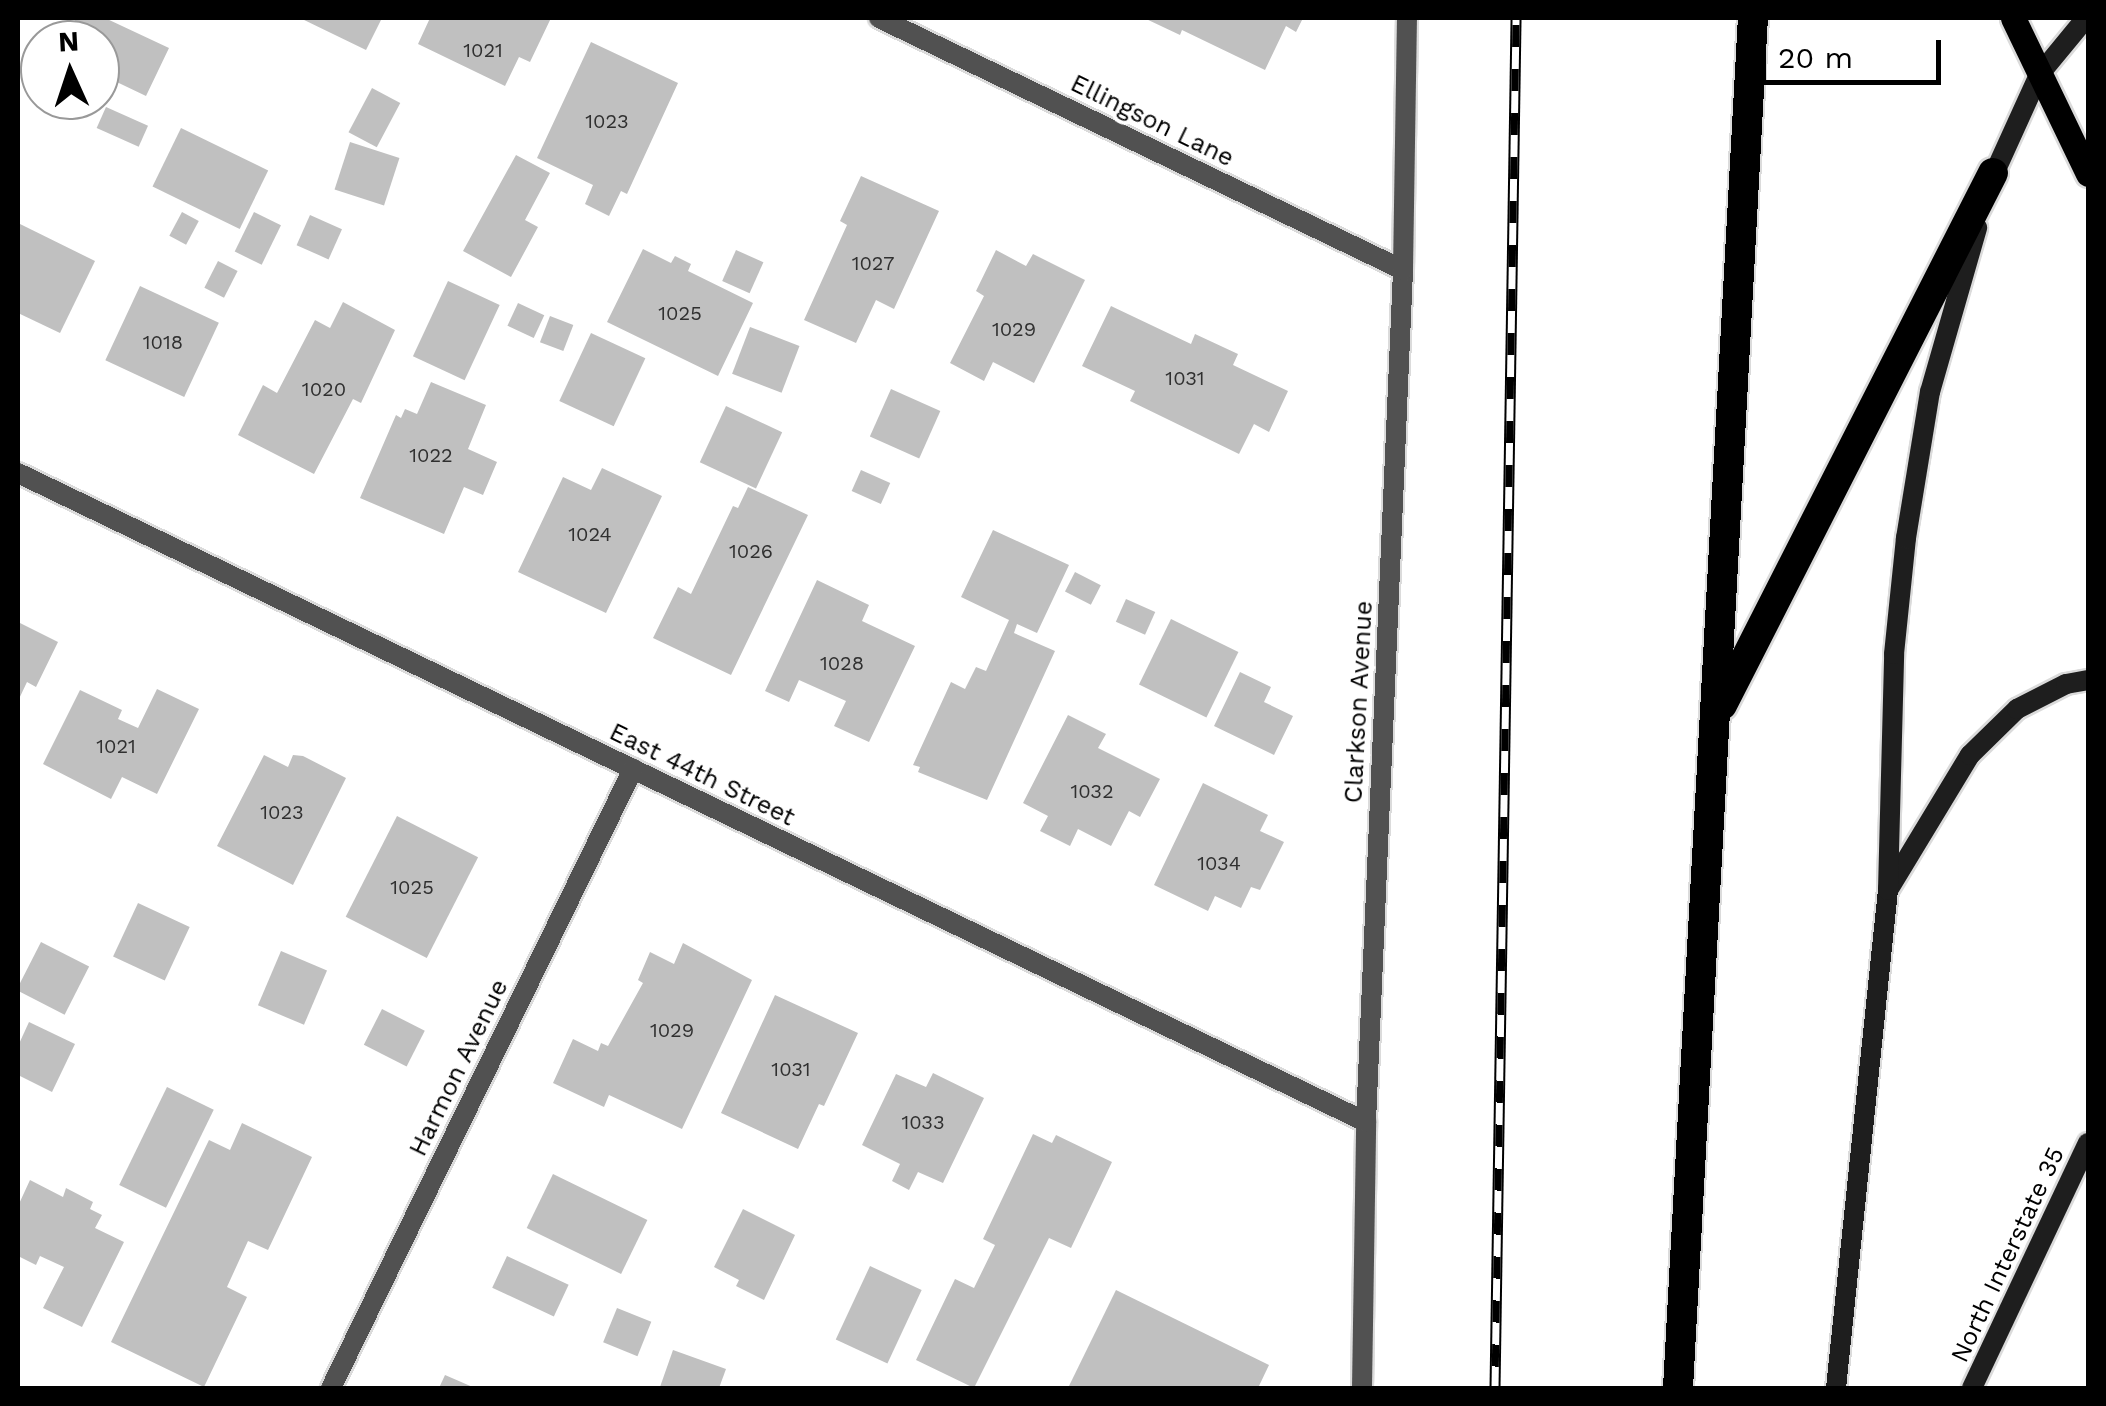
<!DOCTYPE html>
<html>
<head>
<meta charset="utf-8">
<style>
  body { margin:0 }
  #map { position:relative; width:2106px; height:1406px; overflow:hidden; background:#fff; font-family:"Work Sans",sans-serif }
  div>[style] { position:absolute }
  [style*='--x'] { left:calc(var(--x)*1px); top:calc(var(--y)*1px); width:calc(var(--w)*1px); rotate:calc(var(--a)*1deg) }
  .building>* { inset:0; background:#c0c0c0; transform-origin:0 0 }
  .roads { filter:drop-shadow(2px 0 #dbdbdb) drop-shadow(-2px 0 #dbdbdb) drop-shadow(0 2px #dbdbdb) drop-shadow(0 -2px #dbdbdb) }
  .minor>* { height:20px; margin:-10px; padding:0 10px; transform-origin:10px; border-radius:10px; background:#515151 }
  .secondary>* { height:20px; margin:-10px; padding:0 10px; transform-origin:10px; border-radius:10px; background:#1e1e1e }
  .primary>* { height:25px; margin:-12.5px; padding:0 12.5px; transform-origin:12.5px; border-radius:12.5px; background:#000 }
  .motorway>* { height:30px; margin:-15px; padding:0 15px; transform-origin:15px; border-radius:15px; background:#000 }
  .rail>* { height:11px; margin-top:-5.5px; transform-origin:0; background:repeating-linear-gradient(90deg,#fff 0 22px,#000 0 44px); box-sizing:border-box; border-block:2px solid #000 }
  span { translate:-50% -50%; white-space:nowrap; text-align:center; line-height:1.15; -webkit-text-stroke:8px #fff; paint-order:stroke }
  .number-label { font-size:20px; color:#303030 }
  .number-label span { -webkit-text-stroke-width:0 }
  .street-label { font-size:25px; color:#000 }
  .frame { position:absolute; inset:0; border:20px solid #000; pointer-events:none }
  .north { position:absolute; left:20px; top:20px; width:100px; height:100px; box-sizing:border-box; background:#fff; border:2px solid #999; border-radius:50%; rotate:357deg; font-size:28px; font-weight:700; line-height:40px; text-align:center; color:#000 }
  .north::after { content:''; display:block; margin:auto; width:35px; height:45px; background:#000; clip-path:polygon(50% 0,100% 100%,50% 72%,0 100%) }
  .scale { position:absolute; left:1761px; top:40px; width:180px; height:45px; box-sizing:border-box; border:5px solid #000; border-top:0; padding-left:12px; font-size:30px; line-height:35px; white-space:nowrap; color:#000; -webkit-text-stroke:8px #fff; paint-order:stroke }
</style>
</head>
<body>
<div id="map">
  <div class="building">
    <div style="clip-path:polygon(76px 18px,105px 18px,169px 48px,146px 96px,100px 74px,100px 40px,65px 40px)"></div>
    <div style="clip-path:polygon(300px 18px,382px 18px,366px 50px)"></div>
    <div style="clip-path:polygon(430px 18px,551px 18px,530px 62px,519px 57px,505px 86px,418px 44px)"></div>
    <div style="clip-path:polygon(1144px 18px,1303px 18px,1296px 32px,1286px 26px,1265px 70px,1182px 30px,1180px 35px)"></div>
    <div style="clip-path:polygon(591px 42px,678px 83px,627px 194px,621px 191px,609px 216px,585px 204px,593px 185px,537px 158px)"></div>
    <div style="left:372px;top:88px;width:32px;height:50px;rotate:28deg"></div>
    <div style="left:106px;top:107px;width:46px;height:23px;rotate:24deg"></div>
    <div style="left:181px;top:128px;width:97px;height:65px;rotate:26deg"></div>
    <div style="left:350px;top:142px;width:52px;height:50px;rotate:18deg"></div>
    <div style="clip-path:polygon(516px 155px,550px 173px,525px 220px,538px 227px,511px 277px,463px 251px)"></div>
    <div style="clip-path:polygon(861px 176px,939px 211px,894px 309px,876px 300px,856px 343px,804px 320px,847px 225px,840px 221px)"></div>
    <div style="left:182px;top:212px;width:19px;height:27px;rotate:28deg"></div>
    <div style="left:254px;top:212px;width:30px;height:44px;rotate:26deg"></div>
    <div style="left:310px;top:215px;width:35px;height:33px;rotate:24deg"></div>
    <div style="clip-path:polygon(18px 223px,95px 261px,60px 333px,18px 313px)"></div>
    <div style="clip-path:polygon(643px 249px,671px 263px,675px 256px,691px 264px,688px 271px,753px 303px,718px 376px,607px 322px)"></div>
    <div style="left:736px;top:250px;width:30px;height:34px;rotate:24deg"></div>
    <div style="clip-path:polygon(996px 250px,1026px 266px,1033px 254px,1085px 280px,1034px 383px,993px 362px,984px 381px,950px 363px,984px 296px,976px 291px)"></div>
    <div style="left:218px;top:261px;width:22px;height:30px;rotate:27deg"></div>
    <div style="left:448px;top:281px;width:57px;height:83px;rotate:25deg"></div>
    <div style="left:140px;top:286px;width:87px;height:82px;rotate:25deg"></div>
    <div style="clip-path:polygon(343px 302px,395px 330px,361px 403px,353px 399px,314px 474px,238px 435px,263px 385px,277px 393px,315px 320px,330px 328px)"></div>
    <div style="left:518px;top:303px;width:29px;height:25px;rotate:25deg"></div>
    <div style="clip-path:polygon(1111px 306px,1191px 344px,1195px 334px,1238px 354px,1233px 365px,1288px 391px,1269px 432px,1254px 424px,1239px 454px,1130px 401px,1135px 391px,1082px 366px)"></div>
    <div style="left:550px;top:316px;width:25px;height:28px;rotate:21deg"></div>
    <div style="left:750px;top:327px;width:53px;height:50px;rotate:21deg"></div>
    <div style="left:591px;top:333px;width:60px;height:75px;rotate:25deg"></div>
    <div style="clip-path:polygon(431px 382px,486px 405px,468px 449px,497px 462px,483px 495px,464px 487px,444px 534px,360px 498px,396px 415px,401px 418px,405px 409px,417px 414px)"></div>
    <div style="left:891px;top:389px;width:54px;height:52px;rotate:24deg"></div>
    <div style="left:726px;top:406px;width:62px;height:62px;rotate:25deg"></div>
    <div style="clip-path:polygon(602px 468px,662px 496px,606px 613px,518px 572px,563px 477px,591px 490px)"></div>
    <div style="left:861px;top:470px;width:32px;height:23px;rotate:24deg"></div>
    <div style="clip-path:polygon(748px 487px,808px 515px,731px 675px,653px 638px,678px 587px,691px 594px,733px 506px,738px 508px)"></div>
    <div style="clip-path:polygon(993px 530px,1069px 565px,1037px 633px,1017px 624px,1014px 633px,1055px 651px,987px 800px,918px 772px,920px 767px,913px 765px,951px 682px,965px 689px,976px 667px,986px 671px,1009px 620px,961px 597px)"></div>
    <div style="left:1075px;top:572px;width:29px;height:22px;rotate:27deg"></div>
    <div style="clip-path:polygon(817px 580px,869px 605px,862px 621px,915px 646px,869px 742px,834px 726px,846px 701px,799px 680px,789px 702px,765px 691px)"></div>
    <div style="left:1126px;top:599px;width:32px;height:25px;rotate:24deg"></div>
    <div style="left:1171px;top:619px;width:75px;height:73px;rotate:26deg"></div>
    <div style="clip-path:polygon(18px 622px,58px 642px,36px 687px,27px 682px,18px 701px)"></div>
    <div style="clip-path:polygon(1240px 672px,1271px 687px,1264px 702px,1293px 716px,1274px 755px,1214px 726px)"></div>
    <div style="clip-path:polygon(157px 689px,199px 709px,157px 794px,122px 777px,111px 799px,43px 764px,80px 690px,122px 710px,118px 719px,138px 728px)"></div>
    <div style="clip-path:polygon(1068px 715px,1106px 734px,1098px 748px,1160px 779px,1140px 817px,1129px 811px,1111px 846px,1078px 829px,1070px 846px,1040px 831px,1048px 816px,1023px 803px)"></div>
    <div style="clip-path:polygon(264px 755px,288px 767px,293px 755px,303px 756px,346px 778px,293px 885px,217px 846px)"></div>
    <div style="clip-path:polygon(1203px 783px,1268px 815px,1260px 831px,1284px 842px,1260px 890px,1251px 887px,1241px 908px,1215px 896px,1208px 911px,1154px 885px)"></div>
    <div style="left:397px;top:816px;width:91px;height:113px;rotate:27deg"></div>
    <div style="left:138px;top:903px;width:57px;height:59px;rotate:25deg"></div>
    <div style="left:41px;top:942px;width:54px;height:54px;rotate:27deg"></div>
    <div style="clip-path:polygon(683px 943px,752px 980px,682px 1129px,609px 1095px,604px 1107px,553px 1083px,573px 1039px,598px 1051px,601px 1043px,608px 1046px,643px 983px,638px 980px,650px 952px,674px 964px)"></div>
    <div style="left:281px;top:951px;width:50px;height:59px;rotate:23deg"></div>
    <div style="clip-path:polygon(775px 995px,858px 1033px,824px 1106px,819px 1104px,798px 1149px,721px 1113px)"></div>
    <div style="left:382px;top:1009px;width:48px;height:40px;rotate:27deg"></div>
    <div style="clip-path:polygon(29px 1022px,75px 1044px,52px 1092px,18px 1075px,18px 1046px)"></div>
    <div style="clip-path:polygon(933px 1073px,984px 1098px,943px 1183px,918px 1172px,909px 1190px,892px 1181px,900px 1164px,862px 1145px,896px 1074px,926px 1087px)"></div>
    <div style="left:167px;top:1087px;width:52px;height:109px;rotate:26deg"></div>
    <div style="clip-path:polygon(242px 1123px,312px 1157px,268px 1250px,248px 1241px,227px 1287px,247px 1297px,204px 1387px,111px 1342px,209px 1140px,230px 1150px)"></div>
    <div style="clip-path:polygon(1033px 1134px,1052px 1143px,1056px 1135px,1112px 1162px,1071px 1248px,1049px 1238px,974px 1388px,916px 1360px,955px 1279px,974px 1288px,995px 1245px,983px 1239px)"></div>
    <div style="left:553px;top:1174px;width:105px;height:60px;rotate:26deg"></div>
    <div style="clip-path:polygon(30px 1180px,63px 1197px,66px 1188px,93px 1202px,90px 1209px,102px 1215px,95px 1228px,124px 1242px,82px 1327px,43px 1308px,64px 1267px,40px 1256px,36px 1265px,18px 1256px,18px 1206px)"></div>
    <div style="clip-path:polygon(743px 1209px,795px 1235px,764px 1300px,736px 1286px,739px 1280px,714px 1267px)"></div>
    <div style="left:507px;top:1256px;width:68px;height:35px;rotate:25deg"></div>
    <div style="left:870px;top:1266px;width:57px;height:81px;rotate:25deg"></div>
    <div style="clip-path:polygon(1116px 1290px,1269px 1365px,1258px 1388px,1068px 1388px)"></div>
    <div style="left:617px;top:1308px;width:37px;height:37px;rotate:22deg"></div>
    <div style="clip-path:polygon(673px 1350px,726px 1369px,719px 1388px,660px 1387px)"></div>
    <div style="clip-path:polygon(445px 1375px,475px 1388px,439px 1388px)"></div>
  </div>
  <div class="roads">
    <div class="minor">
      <div style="--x:879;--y:18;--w:581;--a:25.68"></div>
      <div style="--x:18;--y:473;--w:1496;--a:25.71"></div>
      <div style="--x:331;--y:1388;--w:689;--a:-63.99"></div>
      <div style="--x:1362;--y:1388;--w:266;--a:-89.1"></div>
      <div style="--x:1366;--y:1122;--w:853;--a:-87.51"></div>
      <div style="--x:1403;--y:270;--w:252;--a:-89.1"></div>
    </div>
    <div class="secondary">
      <div style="--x:1989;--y:185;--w:121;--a:-65.6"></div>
      <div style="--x:2039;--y:75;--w:74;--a:-50.5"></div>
      <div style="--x:1890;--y:887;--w:154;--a:-58.8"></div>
      <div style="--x:1970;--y:755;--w:66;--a:-44.4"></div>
      <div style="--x:2017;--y:709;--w:55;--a:-27"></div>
      <div style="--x:2066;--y:684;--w:22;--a:-10"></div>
      <div style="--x:1836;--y:1388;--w:501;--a:-84.04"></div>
      <div style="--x:1888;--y:890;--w:236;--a:-88.5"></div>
      <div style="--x:1894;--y:654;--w:117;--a:-84.1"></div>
      <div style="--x:1906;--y:538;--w:148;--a:-80.7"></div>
      <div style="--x:1930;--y:392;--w:171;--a:-74"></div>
      <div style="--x:1972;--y:1388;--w:271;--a:-64.7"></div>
    </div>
    <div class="primary">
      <div style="--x:2013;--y:18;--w:173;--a:64.3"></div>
    </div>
    <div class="motorway">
      <div style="--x:1722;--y:705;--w:597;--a:-63.01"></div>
      <div style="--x:1678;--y:1388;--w:1372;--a:-86.87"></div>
    </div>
  </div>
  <div class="rail">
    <div style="--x:1495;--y:1388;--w:1370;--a:-89.12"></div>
  </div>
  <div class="number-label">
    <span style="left:483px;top:50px">1021</span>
    <span style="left:607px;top:121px">1023</span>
    <span style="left:873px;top:263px">1027</span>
    <span style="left:680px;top:313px">1025</span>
    <span style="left:1014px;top:329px">1029</span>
    <span style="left:163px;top:342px">1018</span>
    <span style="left:1185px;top:378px">1031</span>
    <span style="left:324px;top:389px">1020</span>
    <span style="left:431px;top:455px">1022</span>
    <span style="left:590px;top:534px">1024</span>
    <span style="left:751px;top:551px">1026</span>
    <span style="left:842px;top:663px">1028</span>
    <span style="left:116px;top:746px">1021</span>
    <span style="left:1092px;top:791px">1032</span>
    <span style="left:282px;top:812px">1023</span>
    <span style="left:1219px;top:863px">1034</span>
    <span style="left:412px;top:887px">1025</span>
    <span style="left:672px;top:1030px">1029</span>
    <span style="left:791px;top:1069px">1031</span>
    <span style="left:923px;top:1122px">1033</span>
  </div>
  <div class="street-label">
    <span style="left:1152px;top:121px;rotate:26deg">Ellingson Lane</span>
    <span style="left:1359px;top:702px;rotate:-87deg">Clarkson Avenue</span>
    <span style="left:702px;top:775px;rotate:26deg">East 44th Street</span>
    <span style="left:459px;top:1068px;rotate:-64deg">Harmon Avenue</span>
    <span style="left:2008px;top:1255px;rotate:-65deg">North Interstate 35</span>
  </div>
  <div class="frame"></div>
  <div class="north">N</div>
  <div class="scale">20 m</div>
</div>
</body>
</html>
